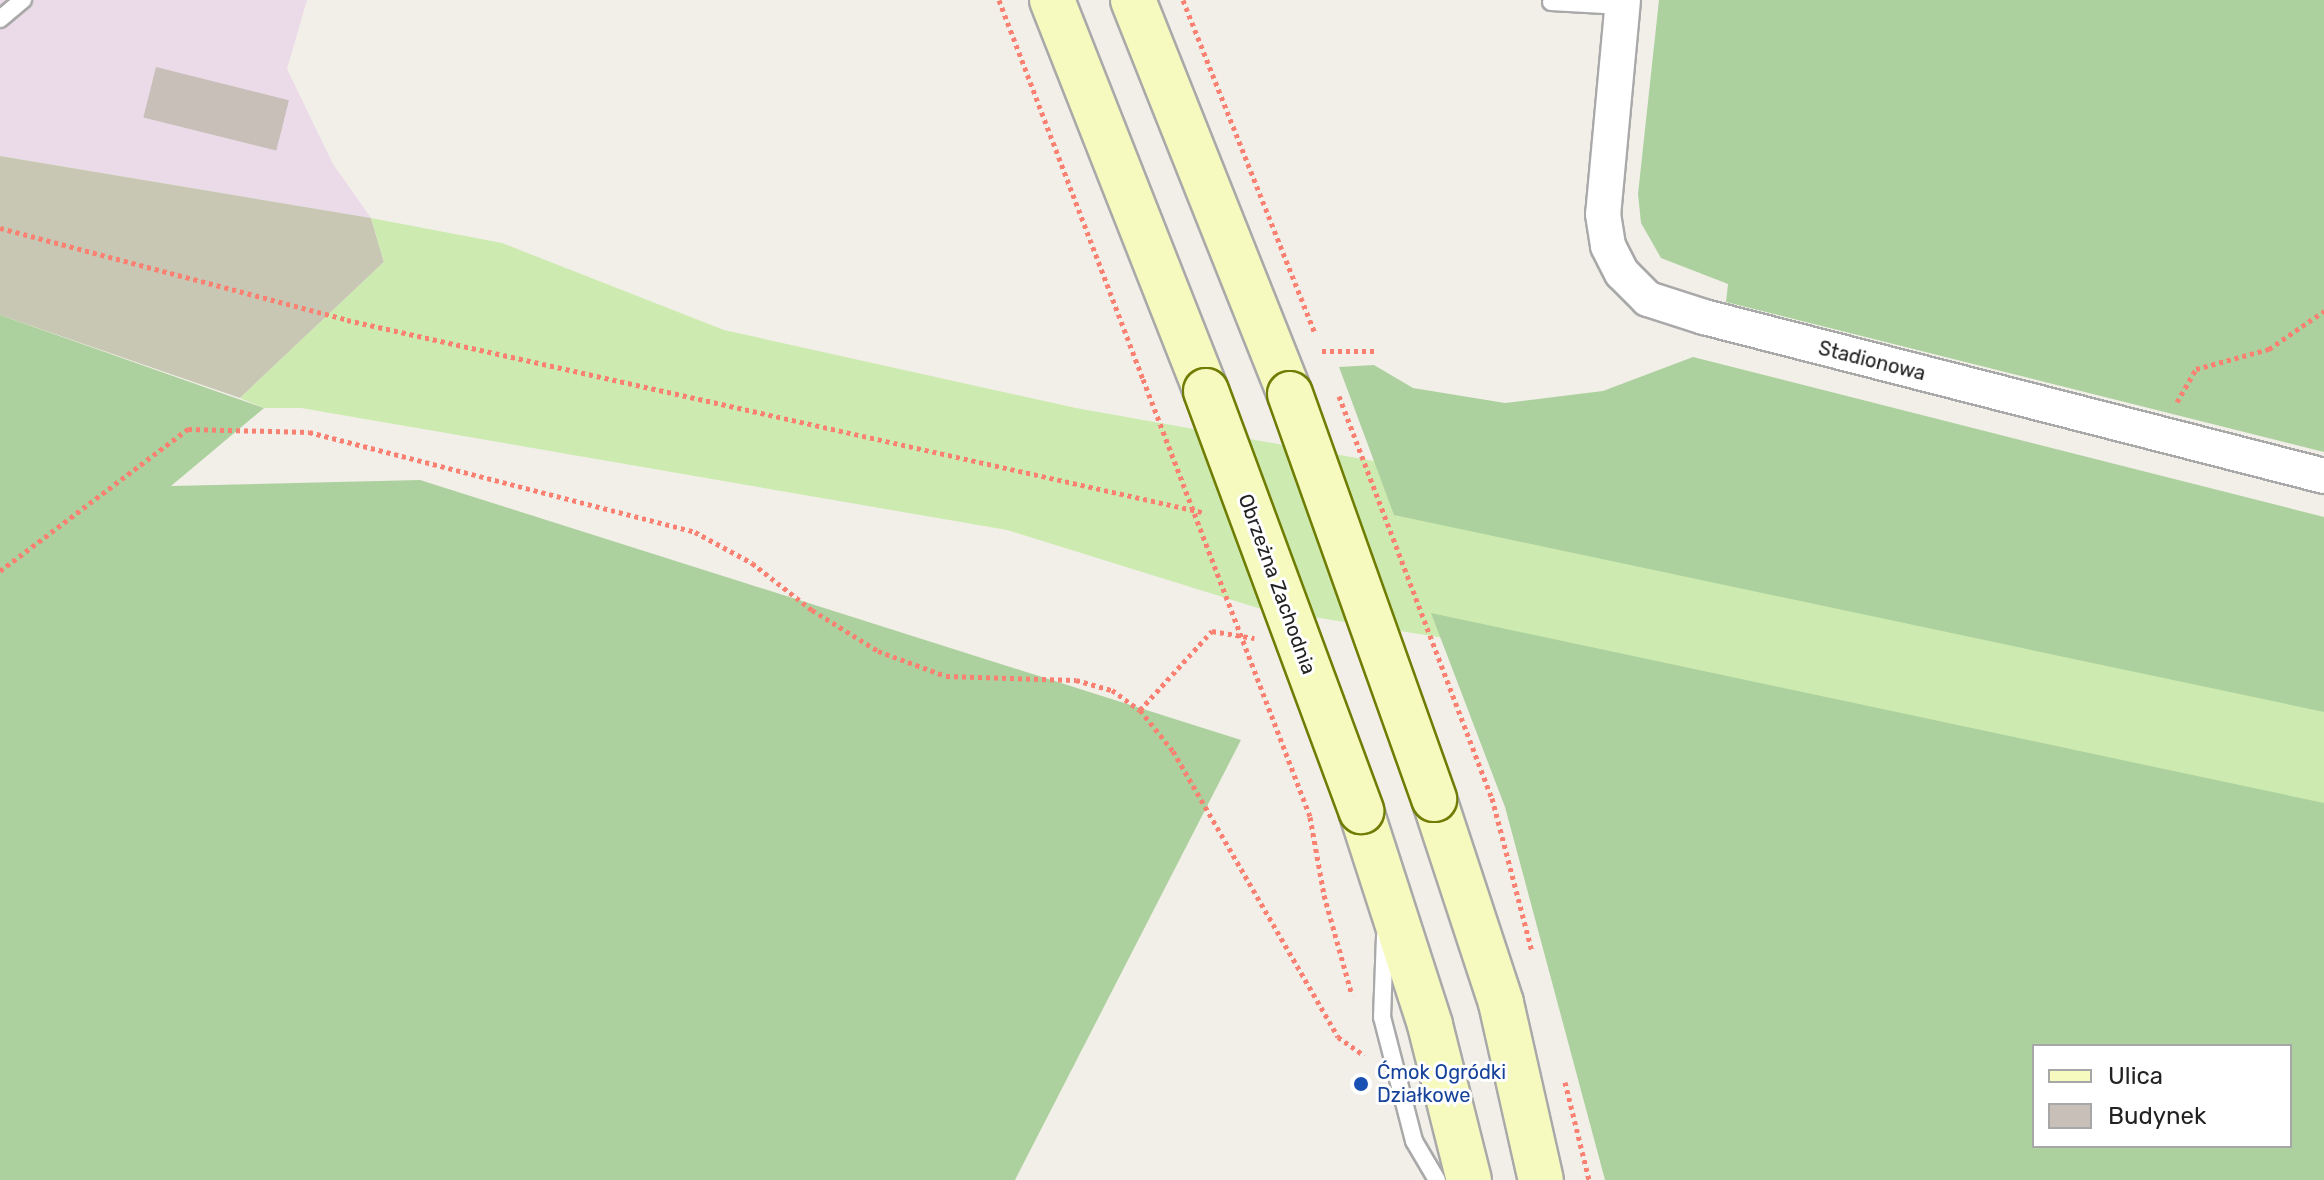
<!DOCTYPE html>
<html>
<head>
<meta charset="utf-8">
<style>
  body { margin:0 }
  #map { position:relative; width:2324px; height:1180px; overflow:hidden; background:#f2efe9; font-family:Rubik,sans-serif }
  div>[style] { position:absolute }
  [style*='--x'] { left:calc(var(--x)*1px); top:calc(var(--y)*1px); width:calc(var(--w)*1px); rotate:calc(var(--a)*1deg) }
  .industrial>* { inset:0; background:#ebdbe8 }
  .construction>* { inset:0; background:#c7c7b4 }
  .grass>* { inset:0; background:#cdebb0 }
  .forest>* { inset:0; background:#add19e }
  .building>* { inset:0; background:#c7bfb8; transform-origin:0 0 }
  .path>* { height:5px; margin-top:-2.5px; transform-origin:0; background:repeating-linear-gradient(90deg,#fa8072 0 4px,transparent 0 8px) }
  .roads { filter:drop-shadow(2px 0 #a9a9a9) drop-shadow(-2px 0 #a9a9a9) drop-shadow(0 2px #a9a9a9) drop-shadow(0 -2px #a9a9a9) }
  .lane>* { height:16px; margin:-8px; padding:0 8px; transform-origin:8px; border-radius:8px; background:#fff }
  .street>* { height:34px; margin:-17px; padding:0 17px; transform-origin:17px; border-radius:17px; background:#fff }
  .secondary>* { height:44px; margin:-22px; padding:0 22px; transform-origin:22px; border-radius:22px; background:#f7fabf }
  .path-bridge>* { height:5px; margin-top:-2.5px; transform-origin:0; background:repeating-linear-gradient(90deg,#fa8072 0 4px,transparent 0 8px) }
  .bridges { filter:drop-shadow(2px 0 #707d05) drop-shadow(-2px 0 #707d05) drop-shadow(0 2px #707d05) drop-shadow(0 -2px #707d05) }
  .secondary-bridge>* { height:44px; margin:-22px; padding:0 22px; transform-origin:22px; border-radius:22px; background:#f7fabf }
  .dots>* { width:22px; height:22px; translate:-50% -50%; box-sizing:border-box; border:4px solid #fff; border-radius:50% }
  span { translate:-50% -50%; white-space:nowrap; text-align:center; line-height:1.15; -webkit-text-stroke:6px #fff; paint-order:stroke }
  .street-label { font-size:20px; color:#222 }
  .transit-label { font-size:20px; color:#164399 }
  .left { translate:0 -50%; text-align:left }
  .legend { position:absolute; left:2032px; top:1044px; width:260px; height:104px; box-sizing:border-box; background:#fff; border:2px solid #a7a7a7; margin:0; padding:10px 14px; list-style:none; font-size:24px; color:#222 }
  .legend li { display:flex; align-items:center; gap:16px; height:40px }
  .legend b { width:40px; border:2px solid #a7a7a7 }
</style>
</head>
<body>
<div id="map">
  <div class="industrial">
    <div style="clip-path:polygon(0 0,307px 0,287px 69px,333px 164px,371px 218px,0 156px)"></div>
  </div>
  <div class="construction">
    <div style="clip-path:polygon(0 156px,371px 218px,384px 262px,240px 398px,0 315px)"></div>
  </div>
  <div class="grass">
    <div style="clip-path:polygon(371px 218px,502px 243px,724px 330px,1076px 408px,1519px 487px,2324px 703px,2324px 877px,1655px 672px,1258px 608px,1007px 530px,301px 408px,264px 408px,240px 398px,384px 262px)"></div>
  </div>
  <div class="forest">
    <div style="clip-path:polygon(1659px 0,2324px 0,2324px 452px,1726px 302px,1728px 284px,1661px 258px,1641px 223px,1638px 194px)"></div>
    <div style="clip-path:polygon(0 315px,264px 408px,171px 486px,420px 480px,1241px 740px,1015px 1180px,0 1180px)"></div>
    <div style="clip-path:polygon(1693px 357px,2324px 517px,2324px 712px,1394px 515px,1339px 367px,1374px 365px,1413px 388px,1505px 403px,1603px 391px)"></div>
    <div style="clip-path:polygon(evenodd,1431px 613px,2324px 803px,2324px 1180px,1605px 1180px,1505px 807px,1431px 613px,2034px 1046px,2290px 1046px,2290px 1146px,2034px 1146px,2034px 1046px)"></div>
  </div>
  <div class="building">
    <div style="left:156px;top:67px;width:137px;height:52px;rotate:14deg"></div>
  </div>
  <div class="path">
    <div style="--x:999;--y:0;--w:405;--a:69.2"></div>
    <div style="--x:1183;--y:0;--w:359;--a:68.4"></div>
    <div style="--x:0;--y:228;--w:359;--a:14.8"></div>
    <div style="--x:347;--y:320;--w:880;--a:12.66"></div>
    <div style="--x:1322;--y:351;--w:55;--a:0"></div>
    <div style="--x:1339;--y:396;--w:430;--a:69.2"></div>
    <div style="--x:1492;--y:798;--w:159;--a:75.4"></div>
    <div style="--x:2177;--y:402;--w:38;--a:-60"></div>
    <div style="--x:2196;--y:369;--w:76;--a:-15.3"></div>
    <div style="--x:2269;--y:349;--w:67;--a:-34.6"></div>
    <div style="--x:0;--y:571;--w:236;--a:-37.1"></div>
    <div style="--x:188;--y:429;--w:121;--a:1.4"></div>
    <div style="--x:309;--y:432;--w:399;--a:14.5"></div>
    <div style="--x:695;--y:532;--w:65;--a:28.5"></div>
    <div style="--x:752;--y:563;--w:76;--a:38.1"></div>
    <div style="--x:812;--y:610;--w:78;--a:31.8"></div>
    <div style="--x:878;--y:651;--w:72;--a:20.2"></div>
    <div style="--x:946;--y:676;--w:130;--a:1.8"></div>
    <div style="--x:1076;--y:680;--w:37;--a:16"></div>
    <div style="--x:1112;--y:690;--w:34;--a:36"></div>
    <div style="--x:1140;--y:710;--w:53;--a:51.2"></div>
    <div style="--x:1173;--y:751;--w:330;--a:60"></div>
    <div style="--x:1338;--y:1037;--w:32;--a:35"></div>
    <div style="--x:1140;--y:710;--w:107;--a:-47.7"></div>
    <div style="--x:1212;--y:631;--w:43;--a:9.5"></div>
    <div style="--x:1310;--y:817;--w:79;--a:79.8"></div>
    <div style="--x:1324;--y:895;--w:104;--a:74.4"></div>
    <div style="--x:1565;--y:1082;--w:101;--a:76.2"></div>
  </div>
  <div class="roads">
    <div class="lane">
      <div style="--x:1551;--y:2;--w:71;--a:3.2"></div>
      <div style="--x:0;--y:19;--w:30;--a:-40"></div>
      <div style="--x:1385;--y:936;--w:81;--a:92.1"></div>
      <div style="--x:1382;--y:1017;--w:128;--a:75.5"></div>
      <div style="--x:1414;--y:1141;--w:45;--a:59.5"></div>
    </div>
    <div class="street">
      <div style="--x:1623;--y:0;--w:215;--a:95.3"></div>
      <div style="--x:1603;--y:214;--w:32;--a:81"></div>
      <div style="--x:1608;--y:246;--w:30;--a:63"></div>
      <div style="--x:1622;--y:273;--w:37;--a:45"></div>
      <div style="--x:1648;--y:299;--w:59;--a:17.8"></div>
      <div style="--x:1704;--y:317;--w:640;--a:14.38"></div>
    </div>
    <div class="secondary">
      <div style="--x:1052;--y:0;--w:420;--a:68.5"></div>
      <div style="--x:1133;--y:0;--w:424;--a:68.3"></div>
      <div style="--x:1434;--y:799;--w:215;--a:71.8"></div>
      <div style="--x:1501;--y:1003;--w:181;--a:77.3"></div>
      <div style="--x:1361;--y:811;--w:225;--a:72.1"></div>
      <div style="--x:1430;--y:1025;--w:160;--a:75.9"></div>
    </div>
  </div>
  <div class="path-bridge">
    <div style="--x:1143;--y:379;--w:469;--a:69.1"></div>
  </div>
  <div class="bridges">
    <div class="secondary-bridge">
      <div style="--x:1206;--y:391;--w:448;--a:69.7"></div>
      <div style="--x:1290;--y:394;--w:430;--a:70.4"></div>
    </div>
  </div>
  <div class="dots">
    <div style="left:1361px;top:1084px;background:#1a4fb4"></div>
  </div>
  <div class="street-label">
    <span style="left:1872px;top:361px;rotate:14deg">Stadionowa</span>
    <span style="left:1277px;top:584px;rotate:70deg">Obrzeżna Zachodnia</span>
  </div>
  <div class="transit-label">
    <span class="left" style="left:1377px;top:1084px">Ćmok Ogródki<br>Działkowe</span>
  </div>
  <ul class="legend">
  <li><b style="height:10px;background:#f7fabf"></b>Ulica</li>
  <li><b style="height:22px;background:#c7bfb8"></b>Budynek</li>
  </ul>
</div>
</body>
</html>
